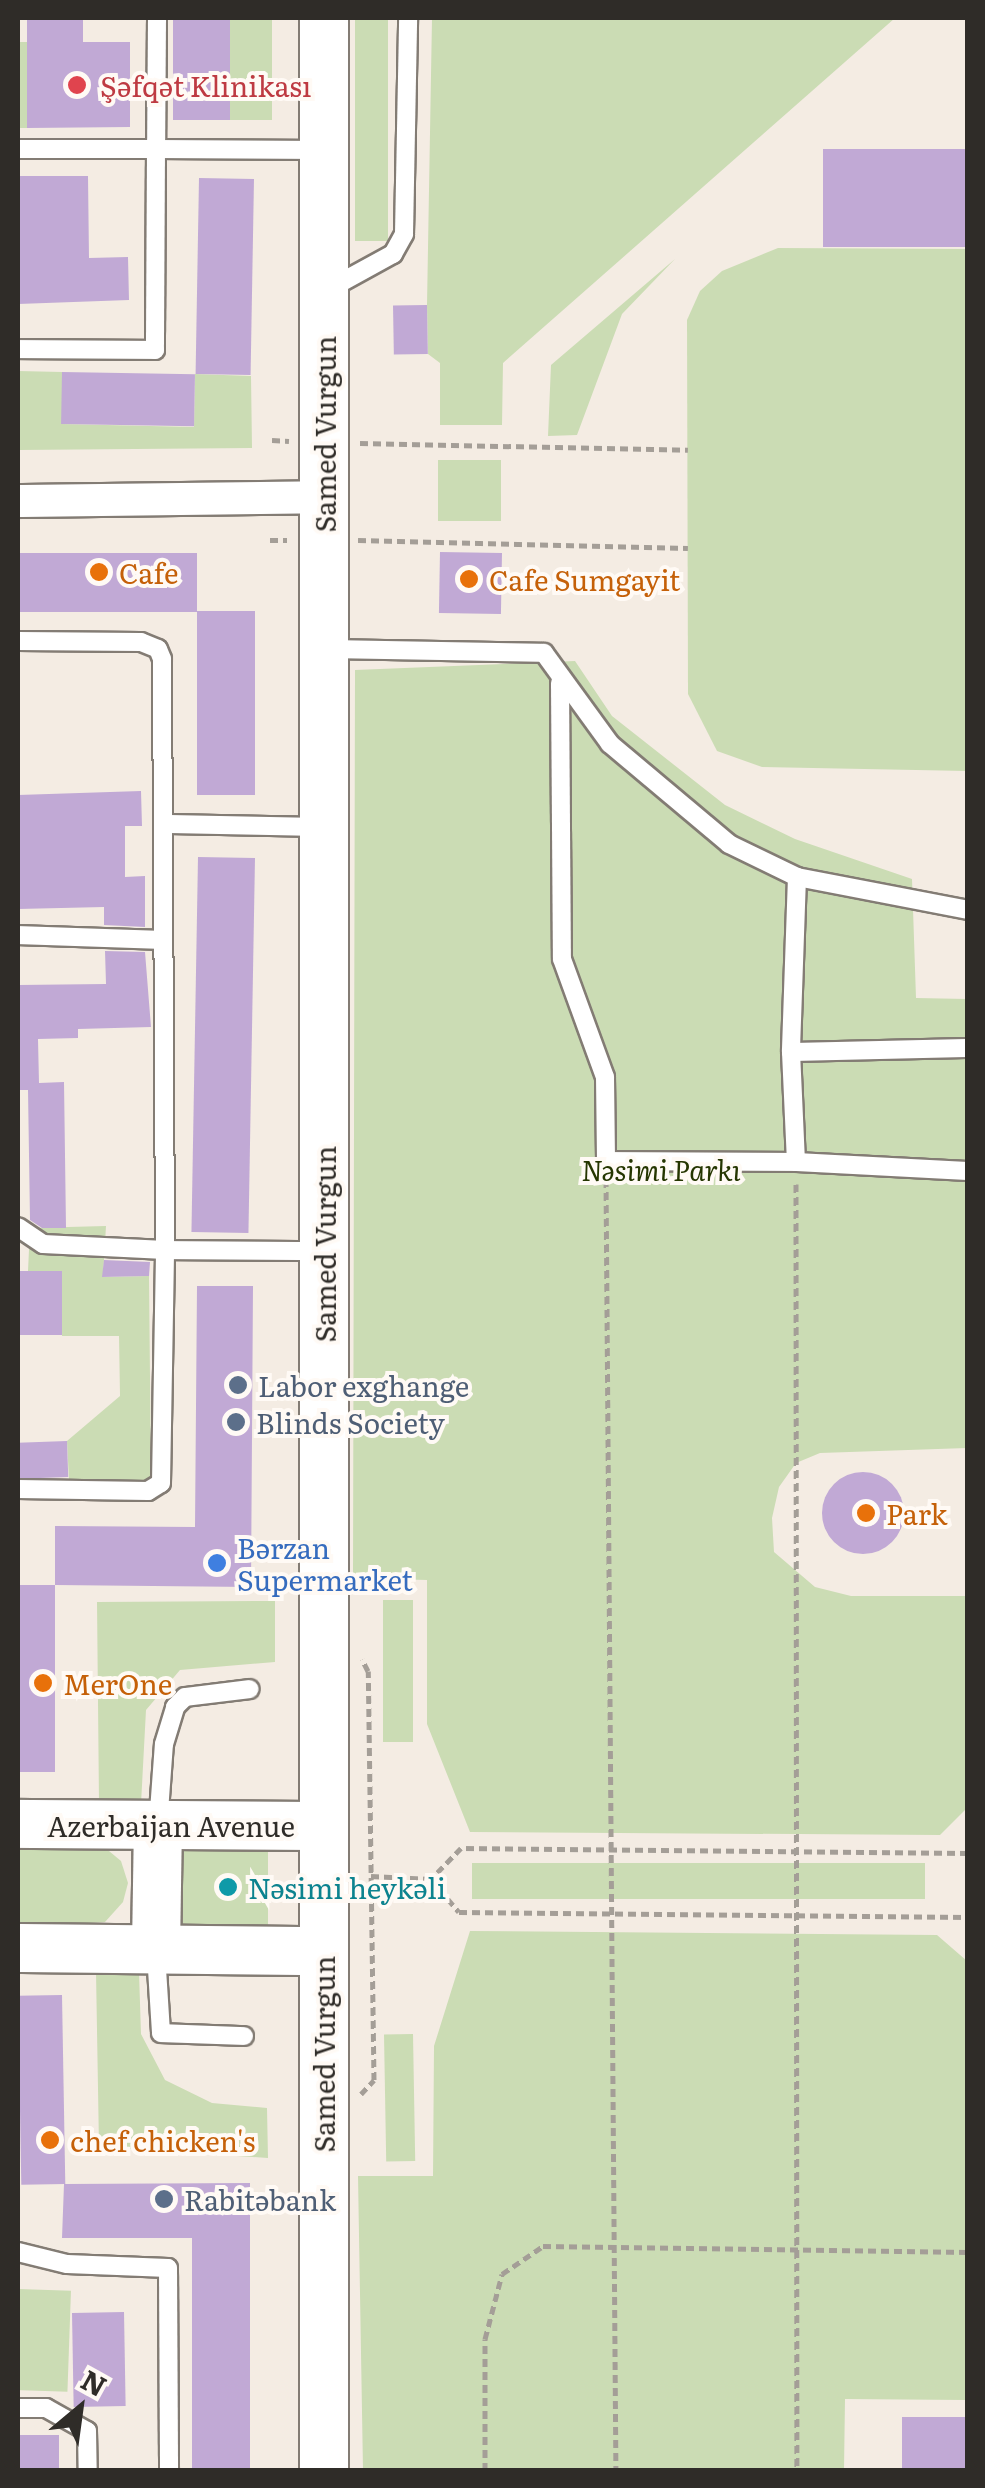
<!DOCTYPE html>
<html>
<head>
<meta charset="utf-8">
<style>
  body { margin:0 }
  #map { position:relative; width:985px; height:2488px; overflow:hidden; background:#f4ece3; font-family:Literata,serif }
  div>[style] { position:absolute }
  [style*='--x'] { left:calc(var(--x)*1px); top:calc(var(--y)*1px); width:calc(var(--w)*1px); rotate:calc(var(--a)*1deg) }
  .green>* { inset:0; background:#cbdcb4; transform-origin:0 0 }
  .building>* { inset:0; background:#c1a9d5; transform-origin:0 0 }
  .round { border-radius:50% }
  .path>* { height:5px; margin-top:-2.5px; transform-origin:0; background:repeating-linear-gradient(90deg,#a49e97 0 8px,transparent 0 13px) }
  .roads { filter:drop-shadow(2px 0 #837c74) drop-shadow(-2px 0 #837c74) drop-shadow(0 2px #837c74) drop-shadow(0 -2px #837c74) }
  .service>* { height:18px; margin:-9px; padding:0 9px; transform-origin:9px; border-radius:9px; background:#fff }
  .minor>* { height:32px; margin:-16px; padding:0 16px; transform-origin:16px; border-radius:16px; background:#fff }
  .secondary>* { height:48px; margin:-24px; padding:0 24px; transform-origin:24px; border-radius:24px; background:#fff }
  .dots>* { width:28px; height:28px; translate:-50% -50%; box-sizing:border-box; border:5px solid #fffaf5; border-radius:50% }
  span { translate:-50% -50%; white-space:nowrap; text-align:center; line-height:1.15; -webkit-text-stroke:8px #fffaf5; paint-order:stroke }
  .health-label { font-size:28px; color:#be3a42 }
  .left { translate:0 -50%; text-align:left }
  .street-label { font-size:28px; color:#2f2c28 }
  .food-label { font-size:28px; color:#c56008 }
  .park-label { font-size:28px; color:#253601; font-style:italic }
  .service-label { font-size:28px; color:#4e5e75 }
  .shop-label { font-size:28px; color:#366cbe }
  .culture-label { font-size:28px; color:#0d838f }
  .frame { position:absolute; inset:0; border:20px solid #2f2c28; pointer-events:none }
  .north { position:absolute; left:30px; top:2358px; width:100px; height:100px; -webkit-text-stroke:8px #fffaf5; paint-order:stroke; rotate:29deg; font-size:28px; font-weight:700; line-height:40px; text-align:center; color:#2f2c28 }
  .north::after { content:''; display:block; margin:auto; width:35px; height:45px; background:#2f2c28; clip-path:polygon(50% 0,100% 100%,50% 72%,0 100%) }
</style>
</head>
<body>
<div id="map">
  <div class="green">
    <div style="left:230px;top:18px;width:42px;height:102px"></div>
    <div style="left:355px;top:18px;width:33px;height:223px"></div>
    <div style="clip-path:polygon(432px 18px,895px 18px,503px 363px,502px 425px,440px 425px,440px 363px,428px 354px,427px 305px)"></div>
    <div style="left:18px;top:42px;width:9px;height:86px"></div>
    <div style="clip-path:polygon(778px 248px,967px 249px,967px 771px,762px 767px,717px 751px,688px 694px,687px 320px,700px 291px,722px 271px)"></div>
    <div style="clip-path:polygon(675px 259px,622px 314px,577px 435px,548px 436px,551px 365px)"></div>
    <div style="clip-path:polygon(18px 371px,62px 372px,62px 424px,194px 427px,195px 374px,251px 376px,252px 448px,18px 450px)"></div>
    <div style="left:438px;top:460px;width:63px;height:61px"></div>
    <div style="clip-path:polygon(575px 661px,612px 716px,725px 805px,795px 839px,912px 879px,916px 998px,967px 999px,967px 1448px,820px 1453px,796px 1463px,779px 1487px,772px 1518px,774px 1552px,815px 1587px,851px 1596px,967px 1596px,967px 1808px,940px 1835px,470px 1832px,427px 1724px,427px 1580px,353px 1578px,355px 670px)"></div>
    <div style="clip-path:polygon(106px 1226px,103px 1277px,149px 1276px,151px 1480px,69px 1480px,67px 1441px,120px 1396px,119px 1336px,62px 1336px,62px 1271px,28px 1271px,30px 1228px)"></div>
    <div style="left:383px;top:1600px;width:30px;height:142px"></div>
    <div style="clip-path:polygon(275px 1601px,275px 1662px,180px 1670px,146px 1710px,141px 1804px,99px 1803px,97px 1602px)"></div>
    <div style="clip-path:polygon(18px 1842px,103px 1846px,121px 1861px,128px 1883px,123px 1902px,105px 1922px,18px 1927px)"></div>
    <div style="left:180px;top:1842px;width:88px;height:84px"></div>
    <div style="left:472px;top:1863px;width:453px;height:36px"></div>
    <div style="clip-path:polygon(470px 1931px,937px 1935px,967px 1961px,967px 2400px,845px 2399px,844px 2470px,363px 2470px,358px 2176px,433px 2176px,434px 2046px)"></div>
    <div style="clip-path:polygon(96px 1972px,139px 1972px,141px 2034px,165px 2080px,212px 2103px,267px 2108px,268px 2158px,99px 2147px)"></div>
    <div style="left:413px;top:2034px;width:127px;height:29px;rotate:89deg"></div>
    <div style="left:18px;top:2289px;width:53px;height:101px;rotate:2deg"></div>
  </div>
  <div class="building">
    <div style="clip-path:polygon(27px 18px,83px 18px,83px 42px,130px 42px,130px 127px,27px 128px)"></div>
    <div style="left:173px;top:18px;width:57px;height:102px"></div>
    <div style="left:823px;top:149px;width:145px;height:98px"></div>
    <div style="clip-path:polygon(18px 176px,88px 176px,89px 258px,128px 257px,129px 300px,18px 304px)"></div>
    <div style="left:199px;top:178px;width:55px;height:196px;rotate:1deg"></div>
    <div style="left:427px;top:305px;width:49px;height:34px;rotate:89deg"></div>
    <div style="left:62px;top:372px;width:133px;height:52px;rotate:1deg"></div>
    <div style="left:440px;top:552px;width:62px;height:61px;rotate:1deg"></div>
    <div style="left:197px;top:553px;width:59px;height:179px;rotate:90deg"></div>
    <div style="left:255px;top:611px;width:184px;height:58px;rotate:90deg"></div>
    <div style="clip-path:polygon(141px 791px,142px 826px,125px 826px,125px 877px,145px 876px,145px 927px,104px 925px,104px 907px,18px 909px,18px 795px)"></div>
    <div style="left:198px;top:857px;width:57px;height:375px;rotate:1deg"></div>
    <div style="clip-path:polygon(105px 951px,145px 952px,151px 1027px,78px 1029px,78px 1038px,38px 1039px,39px 1083px,64px 1082px,66px 1228px,42px 1228px,30px 1220px,28px 1090px,18px 1090px,18px 985px,106px 984px)"></div>
    <div style="clip-path:polygon(104px 1260px,150px 1262px,149px 1276px,102px 1277px)"></div>
    <div style="left:18px;top:1271px;width:44px;height:64px"></div>
    <div style="clip-path:polygon(197px 1286px,253px 1286px,251px 1587px,55px 1585px,55px 1526px,195px 1527px)"></div>
    <div style="left:67px;top:1441px;width:36px;height:49px;rotate:88deg"></div>
    <div class="round" style="left:822px;top:1472px;width:82px;height:82px"></div>
    <div style="left:55px;top:1585px;width:187px;height:37px;rotate:90deg"></div>
    <div style="left:62px;top:1995px;width:189px;height:44px;rotate:89deg"></div>
    <div style="clip-path:polygon(250px 2183px,250px 2470px,192px 2470px,192px 2238px,62px 2238px,64px 2184px)"></div>
    <div style="left:124px;top:2312px;width:94px;height:52px;rotate:89deg"></div>
    <div style="left:902px;top:2417px;width:66px;height:53px"></div>
    <div style="left:18px;top:2435px;width:41px;height:35px"></div>
  </div>
  <div class="path">
    <div style="--x:272;--y:440;--w:17;--a:3"></div>
    <div style="--x:360;--y:443;--w:328;--a:1.2"></div>
    <div style="--x:270;--y:540;--w:17;--a:0"></div>
    <div style="--x:358;--y:540;--w:330;--a:1.4"></div>
    <div style="--x:606;--y:1179;--w:1291;--a:89.56"></div>
    <div style="--x:796;--y:1184;--w:1286;--a:89.96"></div>
    <div style="--x:968;--y:1853;--w:507;--a:-179.43"></div>
    <div style="--x:461;--y:1848;--w:43;--a:134.1"></div>
    <div style="--x:431;--y:1879;--w:43;--a:49.7"></div>
    <div style="--x:459;--y:1912;--w:509;--a:0.56"></div>
    <div style="--x:371;--y:1876;--w:60;--a:2.9"></div>
    <div style="--x:361;--y:2094;--w:19;--a:-47"></div>
    <div style="--x:374;--y:2080;--w:409;--a:-90.8"></div>
    <div style="--x:368;--y:1671;--w:13;--a:-117"></div>
    <div style="--x:485;--y:2470;--w:131;--a:-90"></div>
    <div style="--x:485;--y:2339;--w:67;--a:-75.3"></div>
    <div style="--x:502;--y:2274;--w:50;--a:-34.3"></div>
    <div style="--x:543;--y:2246;--w:425;--a:0.8"></div>
  </div>
  <div class="roads">
    <div class="service">
      <div style="--x:157;--y:18;--w:131;--a:90.4"></div>
      <div style="--x:156;--y:149;--w:168;--a:0.3"></div>
      <div style="--x:18;--y:149;--w:138;--a:0"></div>
      <div style="--x:156;--y:149;--w:201;--a:90.3"></div>
      <div style="--x:155;--y:350;--w:137;--a:-179.6"></div>
      <div style="--x:329;--y:289;--w:73;--a:-28.7"></div>
      <div style="--x:393;--y:254;--w:23;--a:-61"></div>
      <div style="--x:404;--y:234;--w:216;--a:-88.9"></div>
      <div style="--x:18;--y:641;--w:123;--a:0.5"></div>
      <div style="--x:141;--y:642;--w:18;--a:22"></div>
      <div style="--x:158;--y:649;--w:11;--a:68"></div>
      <div style="--x:162;--y:659;--w:591;--a:89.71"></div>
      <div style="--x:165;--y:1250;--w:122;--a:-177.2"></div>
      <div style="--x:43;--y:1244;--w:30;--a:-146"></div>
      <div style="--x:324;--y:649;--w:220;--a:1"></div>
      <div style="--x:544;--y:653;--w:112;--a:54"></div>
      <div style="--x:610;--y:744;--w:155;--a:40"></div>
      <div style="--x:729;--y:844;--w:76;--a:25.9"></div>
      <div style="--x:797;--y:877;--w:174;--a:10.9"></div>
      <div style="--x:560;--y:683;--w:276;--a:89.6"></div>
      <div style="--x:562;--y:959;--w:126;--a:70"></div>
      <div style="--x:605;--y:1077;--w:84;--a:89.3"></div>
      <div style="--x:606;--y:1161;--w:190;--a:0.3"></div>
      <div style="--x:166;--y:824;--w:157;--a:1.1"></div>
      <div style="--x:797;--y:877;--w:175;--a:92"></div>
      <div style="--x:791;--y:1052;--w:110;--a:87.4"></div>
      <div style="--x:796;--y:1162;--w:172;--a:3"></div>
      <div style="--x:18;--y:935;--w:144;--a:2"></div>
      <div style="--x:791;--y:1052;--w:177;--a:-1.3"></div>
      <div style="--x:18;--y:1489;--w:130;--a:0.9"></div>
      <div style="--x:148;--y:1491;--w:15;--a:-32"></div>
      <div style="--x:161;--y:1483;--w:233;--a:-89"></div>
      <div style="--x:165;--y:1250;--w:159;--a:0.4"></div>
      <div style="--x:158;--y:1825;--w:81;--a:-85.8"></div>
      <div style="--x:164;--y:1744;--w:39;--a:-73"></div>
      <div style="--x:175;--y:1707;--w:14;--a:-45"></div>
      <div style="--x:185;--y:1697;--w:65;--a:-7"></div>
      <div style="--x:156;--y:1953;--w:80;--a:86.4"></div>
      <div style="--x:161;--y:2033;--w:83;--a:2.1"></div>
      <div style="--x:18;--y:2252;--w:50;--a:13.8"></div>
      <div style="--x:67;--y:2264;--w:101;--a:2.3"></div>
      <div style="--x:168;--y:2268;--w:202;--a:89.7"></div>
      <div style="--x:18;--y:2408;--w:28;--a:0"></div>
      <div style="--x:46;--y:2408;--w:47;--a:29.3"></div>
      <div style="--x:87;--y:2431;--w:39;--a:89"></div>
    </div>
    <div class="minor">
      <div style="--x:18;--y:501;--w:306;--a:-0.7"></div>
    </div>
    <div class="secondary">
      <div style="--x:18;--y:1824;--w:306;--a:0.4"></div>
      <div style="--x:18;--y:1948;--w:305;--a:0.6"></div>
      <div style="--x:156;--y:1949;--w:124;--a:-89.1"></div>
      <div style="--x:324;--y:2470;--w:2452;--a:-90"></div>
    </div>
  </div>
  <div class="dots">
    <div style="left:77px;top:85px;background:#e0444e"></div>
    <div style="left:99px;top:572px;background:#e8710a"></div>
    <div style="left:469px;top:579px;background:#e8710a"></div>
    <div style="left:238px;top:1385px;background:#5c6f8a"></div>
    <div style="left:236px;top:1422px;background:#5c6f8a"></div>
    <div style="left:866px;top:1513px;background:#e8710a"></div>
    <div style="left:217px;top:1563px;background:#3f7fe0"></div>
    <div style="left:43px;top:1683px;background:#e8710a"></div>
    <div style="left:228px;top:1887px;background:#0f9aa8"></div>
    <div style="left:50px;top:2140px;background:#e8710a"></div>
    <div style="left:164px;top:2199px;background:#5c6f8a"></div>
  </div>
  <div class="health-label">
    <span class="left" style="left:100px;top:85px">Şəfqət Klinikası</span>
  </div>
  <div class="street-label">
    <span style="left:324px;top:434px;rotate:-90deg">Samed Vurgun</span>
    <span style="left:324px;top:1244px;rotate:-90deg">Samed Vurgun</span>
    <span style="left:171px;top:1825px">Azerbaijan Avenue</span>
    <span style="left:323px;top:2054px;rotate:-90deg">Samed Vurgun</span>
  </div>
  <div class="food-label">
    <span class="left" style="left:119px;top:572px">Cafe</span>
    <span class="left" style="left:489px;top:579px">Cafe Sumgayit</span>
    <span class="left" style="left:886px;top:1513px">Park</span>
    <span class="left" style="left:63px;top:1683px">MerOne</span>
    <span class="left" style="left:70px;top:2140px">chef chicken's</span>
  </div>
  <div class="park-label">
    <span style="left:661px;top:1169px">Nəsimi Parkı</span>
  </div>
  <div class="service-label">
    <span class="left" style="left:258px;top:1385px">Labor exghange</span>
    <span class="left" style="left:256px;top:1422px">Blinds Society</span>
    <span class="left" style="left:184px;top:2199px">Rabitəbank</span>
  </div>
  <div class="shop-label">
    <span class="left" style="left:237px;top:1563px">Bərzan<br>Supermarket</span>
  </div>
  <div class="culture-label">
    <span class="left" style="left:248px;top:1887px">Nəsimi heykəli</span>
  </div>
  <div class="frame"></div>
  <div class="north">N</div>
</div>
</body>
</html>
